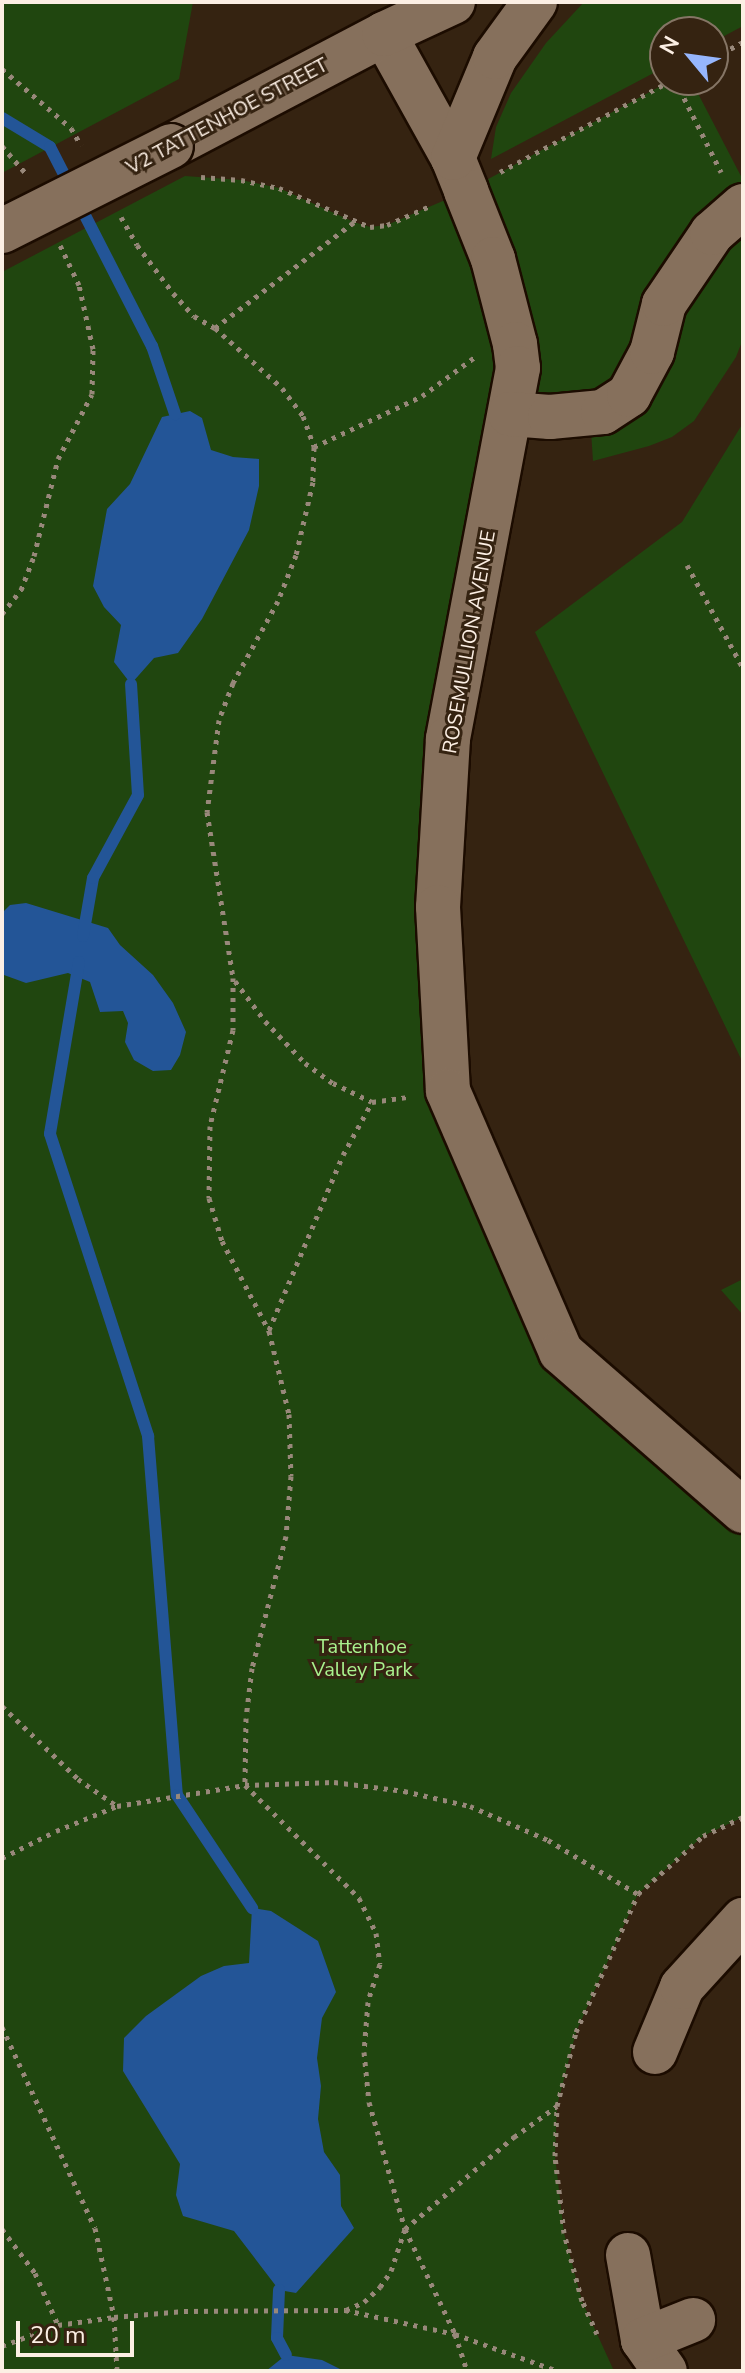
<!DOCTYPE html>
<html>
<head>
<meta charset="utf-8">
<style>
  body { margin:0 }
  #map { position:relative; width:745px; height:2373px; overflow:hidden; background:#352311; font-family:"Nunito Sans",sans-serif }
  div>[style] { position:absolute }
  [style*='--x'] { left:calc(var(--x)*1px); top:calc(var(--y)*1px); width:calc(var(--w)*1px); rotate:calc(var(--a)*1deg) }
  .green>* { inset:0; background:#20460f }
  .water>* { inset:0; background:#235597 }
  .stream>* { height:12px; margin:-6px; padding:0 6px; transform-origin:6px; border-radius:6px; background:#235597 }
  .path>* { height:5px; margin-top:-2.5px; transform-origin:0; background:repeating-linear-gradient(90deg,#98887a 0 4px,transparent 0 10px) }
  .roads { filter:drop-shadow(2px 0 #1c0c00) drop-shadow(-2px 0 #1c0c00) drop-shadow(0 2px #1c0c00) drop-shadow(0 -2px #1c0c00) }
  .minor>* { height:44px; margin:-22px; padding:0 22px; transform-origin:22px; border-radius:22px; background:#86705c }
  .bridges { filter:drop-shadow(2px 0 #1c0c00) drop-shadow(-2px 0 #1c0c00) drop-shadow(0 2px #1c0c00) drop-shadow(0 -2px #1c0c00) }
  .minor-bridge>* { height:44px; margin:-22px; padding:0 22px; transform-origin:22px; border-radius:22px; background:#86705c }
  span { translate:-50% -50%; white-space:nowrap; text-align:center; line-height:1.15; -webkit-text-stroke:6px #352311; paint-order:stroke }
  .street-label { font-size:20px; color:#fcefe4 }
  .park-label { font-size:20px; color:#a9f28e }
  .frame { position:absolute; inset:0; border:4px solid #fcefe4; pointer-events:none }
  .north { position:absolute; left:649px; top:16px; width:80px; height:80px; box-sizing:border-box; background:#352311; border:2px solid #857565; border-radius:50%; rotate:299deg; font-size:22px; font-weight:700; line-height:32px; text-align:center; color:#fcefe4 }
  .north::after { content:''; display:block; margin:auto; width:28px; height:36px; background:#96b6fd; clip-path:polygon(50% 0,100% 100%,50% 72%,0 100%) }
  .scale { position:absolute; left:16px; top:2321px; width:118px; height:36px; box-sizing:border-box; border:4px solid #fcefe4; border-top:0; padding-left:10px; font-size:24px; line-height:28px; white-space:nowrap; color:#fcefe4; -webkit-text-stroke:6px #352311; paint-order:stroke }
</style>
</head>
<body>
<div id="map">
  <div class="green">
    <div style="clip-path:polygon(2px 2px,193px 2px,179px 79px,2px 173px)"></div>
    <div style="clip-path:polygon(584px 2px,743px 2px,743px 26px,713px 42px,713px 32px,665px 32px,665px 67px,491px 159px,496px 127px,511px 93px,546px 43px)"></div>
    <div style="clip-path:polygon(672px 80px,691px 80px,743px 180px,743px 339px,736px 357px,694px 421px,672px 437px,649px 446px,593px 461px,591px 431px,508px 431px,448px 739px,448px 1091px,561px 1352px,743px 1511px,743px 1817px,703px 1836px,638px 1894px,576px 2032px,557px 2106px,555px 2156px,564px 2233px,582px 2301px,614px 2371px,2px 2371px,2px 272px,185px 176px,241px 180px,279px 188px,354px 222px,370px 227px,387px 225px,466px 191px)"></div>
    <div style="clip-path:polygon(743px 423px,743px 1063px,535px 632px,682px 522px)"></div>
    <div style="clip-path:polygon(743px 1279px,743px 1315px,721px 1290px)"></div>
  </div>
  <div class="water">
    <div style="clip-path:polygon(190px 411px,202px 418px,211px 450px,233px 457px,259px 459px,259px 486px,249px 530px,202px 619px,178px 653px,154px 658px,131px 684px,114px 662px,121px 625px,104px 607px,93px 586px,107px 509px,130px 484px,162px 417px)"></div>
    <div style="clip-path:polygon(26px 903px,108px 928px,120px 945px,153px 975px,173px 1003px,186px 1032px,180px 1055px,171px 1070px,153px 1071px,134px 1060px,125px 1042px,128px 1023px,123px 1011px,100px 1012px,90px 982px,68px 973px,26px 983px,4px 975px,2px 913px,10px 905px)"></div>
    <div style="clip-path:polygon(252px 1908px,271px 1911px,318px 1941px,336px 1992px,322px 2018px,317px 2058px,321px 2086px,318px 2119px,324px 2152px,340px 2175px,341px 2206px,354px 2228px,296px 2293px,279px 2290px,234px 2231px,183px 2216px,176px 2195px,180px 2164px,123px 2071px,124px 2038px,146px 2016px,201px 1976px,224px 1966px,249px 1963px)"></div>
    <div style="clip-path:polygon(286px 2355px,322px 2360px,344px 2371px,266px 2371px)"></div>
  </div>
  <div class="stream">
    <div style="--x:2;--y:118;--w:56;--a:31.1"></div>
    <div style="--x:50;--y:147;--w:224;--a:62.9"></div>
    <div style="--x:152;--y:346;--w:72;--a:71.3"></div>
    <div style="--x:83;--y:936;--w:59;--a:-80.2"></div>
    <div style="--x:93;--y:878;--w:94;--a:-61.5"></div>
    <div style="--x:138;--y:795;--w:111;--a:-93.6"></div>
    <div style="--x:79;--y:962;--w:174;--a:99.6"></div>
    <div style="--x:50;--y:1134;--w:318;--a:72"></div>
    <div style="--x:148;--y:1436;--w:360;--a:85.4"></div>
    <div style="--x:177;--y:1795;--w:136;--a:56.4"></div>
    <div style="--x:279;--y:2290;--w:48;--a:92.4"></div>
    <div style="--x:277;--y:2338;--w:19;--a:62"></div>
  </div>
  <div class="path">
    <div style="--x:713;--y:58;--w:34;--a:-28"></div>
    <div style="--x:2;--y:69;--w:91;--a:40.5"></div>
    <div style="--x:71;--y:128;--w:20;--a:60"></div>
    <div style="--x:675;--y:80;--w:103;--a:63.4"></div>
    <div style="--x:2;--y:146;--w:38;--a:49"></div>
    <div style="--x:500;--y:172;--w:195;--a:-28.1"></div>
    <div style="--x:201;--y:177;--w:40;--a:4.3"></div>
    <div style="--x:241;--y:180;--w:39;--a:12"></div>
    <div style="--x:279;--y:188;--w:99;--a:23.2"></div>
    <div style="--x:370;--y:227;--w:17;--a:-7"></div>
    <div style="--x:387;--y:225;--w:47;--a:-23.8"></div>
    <div style="--x:121;--y:217;--w:32;--a:60"></div>
    <div style="--x:137;--y:245;--w:60;--a:53.1"></div>
    <div style="--x:173;--y:293;--w:31;--a:48"></div>
    <div style="--x:194;--y:316;--w:24;--a:30"></div>
    <div style="--x:215;--y:328;--w:175;--a:-37.3"></div>
    <div style="--x:215;--y:328;--w:90;--a:41.8"></div>
    <div style="--x:282;--y:388;--w:35;--a:53"></div>
    <div style="--x:303;--y:416;--w:33;--a:70"></div>
    <div style="--x:314;--y:447;--w:35;--a:92"></div>
    <div style="--x:313;--y:482;--w:75;--a:103.1"></div>
    <div style="--x:296;--y:555;--w:49;--a:111.4"></div>
    <div style="--x:278;--y:601;--w:94;--a:118.8"></div>
    <div style="--x:233;--y:683;--w:40;--a:111"></div>
    <div style="--x:219;--y:720;--w:93;--a:97.4"></div>
    <div style="--x:207;--y:812;--w:168;--a:81.1"></div>
    <div style="--x:233;--y:978;--w:52;--a:90"></div>
    <div style="--x:233;--y:1030;--w:99;--a:103.5"></div>
    <div style="--x:210;--y:1126;--w:72;--a:90.8"></div>
    <div style="--x:209;--y:1198;--w:45;--a:73.2"></div>
    <div style="--x:222;--y:1241;--w:102;--a:62.4"></div>
    <div style="--x:269;--y:1331;--w:85;--a:76.5"></div>
    <div style="--x:289;--y:1414;--w:62;--a:88.2"></div>
    <div style="--x:291;--y:1476;--w:60;--a:94.8"></div>
    <div style="--x:286;--y:1536;--w:136;--a:104.4"></div>
    <div style="--x:252;--y:1668;--w:50;--a:96.8"></div>
    <div style="--x:246;--y:1718;--w:67;--a:90.9"></div>
    <div style="--x:245;--y:1785;--w:161;--a:44.7"></div>
    <div style="--x:359;--y:1898;--w:39;--a:64"></div>
    <div style="--x:376;--y:1933;--w:31;--a:83"></div>
    <div style="--x:380;--y:1964;--w:40;--a:108"></div>
    <div style="--x:368;--y:2002;--w:50;--a:94.6"></div>
    <div style="--x:364;--y:2052;--w:50;--a:84.3"></div>
    <div style="--x:369;--y:2102;--w:132;--a:74.2"></div>
    <div style="--x:405;--y:2229;--w:116;--a:64.5"></div>
    <div style="--x:455;--y:2334;--w:39;--a:72"></div>
    <div style="--x:314;--y:447;--w:119;--a:-25.3"></div>
    <div style="--x:422;--y:396;--w:67;--a:-36.5"></div>
    <div style="--x:687;--y:565;--w:117;--a:61.5"></div>
    <div style="--x:2;--y:614;--w:31;--a:-52"></div>
    <div style="--x:21;--y:590;--w:36;--a:-69"></div>
    <div style="--x:34;--y:556;--w:100;--a:-76.1"></div>
    <div style="--x:58;--y:459;--w:73;--a:-62.4"></div>
    <div style="--x:92;--y:394;--w:45;--a:-88.7"></div>
    <div style="--x:93;--y:349;--w:66;--a:-102.3"></div>
    <div style="--x:79;--y:285;--w:44;--a:-115.4"></div>
    <div style="--x:235;--y:981;--w:50;--a:53.1"></div>
    <div style="--x:265;--y:1021;--w:58;--a:46.4"></div>
    <div style="--x:305;--y:1063;--w:34;--a:36"></div>
    <div style="--x:333;--y:1083;--w:43;--a:26"></div>
    <div style="--x:372;--y:1102;--w:35;--a:-8"></div>
    <div style="--x:269;--y:1330;--w:190;--a:-67.1"></div>
    <div style="--x:343;--y:1155;--w:60;--a:-61.3"></div>
    <div style="--x:2;--y:1706;--w:105;--a:43.8"></div>
    <div style="--x:78;--y:1779;--w:47;--a:34.7"></div>
    <div style="--x:2;--y:1858;--w:60;--a:-26.6"></div>
    <div style="--x:56;--y:1831;--w:66;--a:-22.3"></div>
    <div style="--x:117;--y:1806;--w:130;--a:-9.3"></div>
    <div style="--x:245;--y:1785;--w:89;--a:-1.9"></div>
    <div style="--x:334;--y:1782;--w:71;--a:7.3"></div>
    <div style="--x:404;--y:1791;--w:68;--a:12.8"></div>
    <div style="--x:470;--y:1806;--w:85;--a:23.6"></div>
    <div style="--x:548;--y:1840;--w:105;--a:31"></div>
    <div style="--x:2;--y:2027;--w:221;--a:65.2"></div>
    <div style="--x:95;--y:2228;--w:91;--a:77.9"></div>
    <div style="--x:114;--y:2317;--w:54;--a:86.8"></div>
    <div style="--x:2;--y:2229;--w:55;--a:53.1"></div>
    <div style="--x:35;--y:2273;--w:57;--a:66.1"></div>
    <div style="--x:346;--y:2310;--w:20;--a:-24"></div>
    <div style="--x:364;--y:2302;--w:22;--a:-43"></div>
    <div style="--x:380;--y:2287;--w:19;--a:-55"></div>
    <div style="--x:391;--y:2271;--w:44;--a:-71.6"></div>
    <div style="--x:405;--y:2229;--w:143;--a:-40.2"></div>
    <div style="--x:514;--y:2137;--w:53;--a:-35.8"></div>
    <div style="--x:597;--y:2334;--w:36;--a:-114"></div>
    <div style="--x:582;--y:2301;--w:70;--a:-104.8"></div>
    <div style="--x:564;--y:2233;--w:78;--a:-96.7"></div>
    <div style="--x:555;--y:2156;--w:50;--a:-87.7"></div>
    <div style="--x:557;--y:2106;--w:76;--a:-75.6"></div>
    <div style="--x:576;--y:2032;--w:151;--a:-65.8"></div>
    <div style="--x:638;--y:1894;--w:87;--a:-41.7"></div>
    <div style="--x:703;--y:1836;--w:44;--a:-25.4"></div>
    <div style="--x:2;--y:2346;--w:60;--a:-20.6"></div>
    <div style="--x:58;--y:2325;--w:57;--a:-8.1"></div>
    <div style="--x:114;--y:2317;--w:70;--a:-4.9"></div>
    <div style="--x:184;--y:2311;--w:161;--a:-0.4"></div>
    <div style="--x:345;--y:2310;--w:113;--a:12.3"></div>
    <div style="--x:455;--y:2334;--w:109;--a:19.8"></div>
  </div>
  <div class="roads">
    <div class="minor">
      <div style="--x:384;--y:34;--w:142;--a:60.9"></div>
      <div style="--x:453;--y:158;--w:35;--a:68"></div>
      <div style="--x:466;--y:191;--w:73;--a:68.3"></div>
      <div style="--x:493;--y:259;--w:88;--a:75.5"></div>
      <div style="--x:515;--y:344;--w:24;--a:83"></div>
      <div style="--x:518;--y:368;--w:378;--a:100.7"></div>
      <div style="--x:448;--y:739;--w:168;--a:93.4"></div>
      <div style="--x:438;--y:907;--w:184;--a:86.9"></div>
      <div style="--x:448;--y:1091;--w:284;--a:66.6"></div>
      <div style="--x:561;--y:1352;--w:242;--a:41.1"></div>
      <div style="--x:171;--y:146;--w:241;--a:-27.7"></div>
      <div style="--x:384;--y:34;--w:76;--a:-24.9"></div>
      <div style="--x:453;--y:158;--w:109;--a:-67.4"></div>
      <div style="--x:495;--y:57;--w:68;--a:-54"></div>
      <div style="--x:510;--y:414;--w:40;--a:4.3"></div>
      <div style="--x:550;--y:417;--w:53;--a:-5.4"></div>
      <div style="--x:603;--y:412;--w:31;--a:-33"></div>
      <div style="--x:629;--y:395;--w:49;--a:-61.9"></div>
      <div style="--x:652;--y:352;--w:49;--a:-76"></div>
      <div style="--x:664;--y:304;--w:86;--a:-55.9"></div>
      <div style="--x:712;--y:233;--w:41;--a:-41.1"></div>
      <div style="--x:655;--y:2052;--w:70;--a:-67.4"></div>
      <div style="--x:682;--y:1987;--w:91;--a:-47.7"></div>
      <div style="--x:628;--y:2255;--w:86;--a:80"></div>
      <div style="--x:643;--y:2340;--w:38;--a:55"></div>
      <div style="--x:643;--y:2340;--w:54;--a:-21.8"></div>
    </div>
  </div>
  <div class="bridges">
    <div class="minor-bridge">
      <div style="--x:2;--y:231;--w:189;--a:-26.7"></div>
    </div>
  </div>
  <div class="street-label">
    <span style="left:227px;top:116px;rotate:-28deg">V2 TATTENHOE STREET</span>
    <span style="left:469px;top:642px;rotate:-80deg">ROSEMULLION AVENUE</span>
  </div>
  <div class="park-label">
    <span style="left:362px;top:1658px">Tattenhoe<br>Valley Park</span>
  </div>
  <div class="frame"></div>
  <div class="north">N</div>
  <div class="scale">20 m</div>
</div>
</body>
</html>
